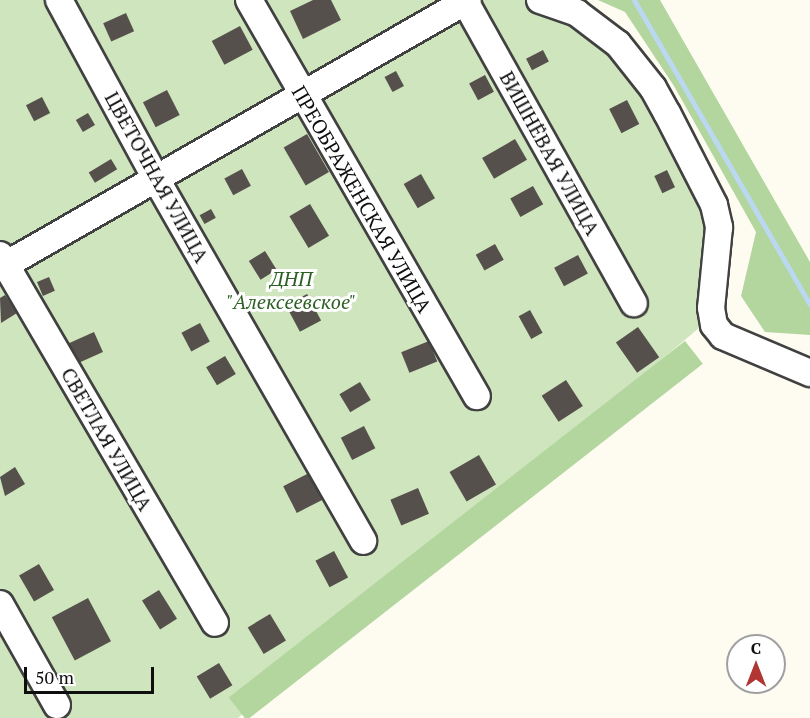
<!DOCTYPE html>
<html>
<head>
<meta charset="utf-8">
<style>
  body { margin:0 }
  #map { position:relative; width:810px; height:718px; overflow:hidden; background:#fefcf1; font-family:"PT Serif",serif }
  div>[style] { position:absolute }
  [style*='--x'] { left:calc(var(--x)*1px); top:calc(var(--y)*1px); width:calc(var(--w)*1px); rotate:calc(var(--a)*1deg) }
  .green>* { inset:0; background:#cfe5bd }
  .forest>* { inset:0; background:#b3d59e; transform-origin:0 0 }
  .stream>* { height:5px; margin:-2.5px; padding:0 2.5px; transform-origin:2.5px; border-radius:2.5px; background:#bad8f0 }
  .building>* { inset:0; background:#56504c; transform-origin:0 0 }
  .roads { filter:drop-shadow(2px 0 #414141) drop-shadow(-2px 0 #414141) drop-shadow(0 2px #414141) drop-shadow(0 -2px #414141) }
  .minor>* { height:26px; margin:-13px; padding:0 13px; transform-origin:13px; border-radius:13px; background:#fff }
  span { translate:-50% -50%; white-space:nowrap; text-align:center; line-height:1.15; -webkit-text-stroke:6px #fff; paint-order:stroke }
  .street-label { font-size:20px; color:#0e0e0e }
  .park-label { font-size:20px; color:#2c6024; font-style:italic }
  .north { position:absolute; left:726px; top:634px; width:60px; height:60px; box-sizing:border-box; background:#fff; border:2px solid #9f9f9f; border-radius:50%; rotate:0deg; font-size:16px; font-weight:700; line-height:24px; text-align:center; color:#0e0e0e }
  .north::after { content:''; display:block; margin:auto; width:21px; height:27px; background:#b13633; clip-path:polygon(50% 0,100% 100%,50% 72%,0 100%) }
  .scale { position:absolute; left:24px; top:667px; width:130px; height:27px; box-sizing:border-box; border:3px solid #0e0e0e; border-top:0; padding-left:8px; font-size:18px; line-height:21px; white-space:nowrap; color:#0e0e0e; -webkit-text-stroke:4px #fff; paint-order:stroke }
</style>
</head>
<body>
<div id="map">
  <div class="green">
    <div style="clip-path:polygon(0 0,531px 0,612px 48px,676px 134px,715px 223px,706px 322px,238px 718px,0 718px)"></div>
  </div>
  <div class="forest">
    <div style="clip-path:polygon(598px 0,660px 0,810px 262px,810px 335px,765px 332px,741px 296px,756px 232px,674px 86px,625px 12px)"></div>
    <div style="left:685px;top:341px;width:29px;height:579px;rotate:52deg"></div>
  </div>
  <div class="stream">
    <div style="--x:634;--y:0;--w:352;--a:60"></div>
  </div>
  <div class="building">
    <div style="clip-path:polygon(313px 0,331px 0,341px 20px,303px 39px,290px 11px)"></div>
    <div style="left:126px;top:13px;width:20px;height:25px;rotate:66deg"></div>
    <div style="left:240px;top:26px;width:27px;height:32px;rotate:62deg"></div>
    <div style="left:543px;top:50px;width:13px;height:19px;rotate:63deg"></div>
    <div style="left:396px;top:71px;width:17px;height:13px;rotate:62deg"></div>
    <div style="left:485px;top:75px;width:19px;height:18px;rotate:62deg"></div>
    <div style="left:167px;top:90px;width:28px;height:27px;rotate:63deg"></div>
    <div style="left:42px;top:97px;width:18px;height:18px;rotate:63deg"></div>
    <div style="left:627px;top:100px;width:27px;height:20px;rotate:63deg"></div>
    <div style="left:88px;top:113px;width:14px;height:14px;rotate:60deg"></div>
    <div style="left:307px;top:134px;width:44px;height:27px;rotate:60deg"></div>
    <div style="left:515px;top:139px;width:24px;height:38px;rotate:60deg"></div>
    <div style="left:111px;top:159px;width:12px;height:26px;rotate:59deg"></div>
    <div style="left:242px;top:169px;width:19px;height:20px;rotate:62deg"></div>
    <div style="left:667px;top:170px;width:19px;height:14px;rotate:65deg"></div>
    <div style="left:421px;top:174px;width:28px;height:20px;rotate:60deg"></div>
    <div style="left:533px;top:186px;width:21px;height:26px;rotate:61deg"></div>
    <div style="left:310px;top:204px;width:37px;height:24px;rotate:59deg"></div>
    <div style="left:211px;top:209px;width:10px;height:13px;rotate:61deg"></div>
    <div style="left:495px;top:244px;width:18px;height:22px;rotate:61deg"></div>
    <div style="left:265px;top:251px;width:22px;height:19px;rotate:58deg"></div>
    <div style="left:578px;top:255px;width:21px;height:27px;rotate:62deg"></div>
    <div style="left:49px;top:277px;width:15px;height:13px;rotate:67deg"></div>
    <div style="left:307px;top:294px;width:30px;height:24px;rotate:62deg"></div>
    <div style="clip-path:polygon(5px 295px,17px 313px,1px 323px,0 298px)"></div>
    <div style="left:530px;top:310px;width:26px;height:13px;rotate:61deg"></div>
    <div style="left:200px;top:323px;width:21px;height:21px;rotate:62deg"></div>
    <div style="left:638px;top:327px;width:37px;height:27px;rotate:55deg"></div>
    <div style="left:94px;top:332px;width:22px;height:30px;rotate:66deg"></div>
    <div style="left:429px;top:341px;width:22px;height:30px;rotate:68deg"></div>
    <div style="left:225px;top:356px;width:21px;height:22px;rotate:59deg"></div>
    <div style="left:566px;top:380px;width:31px;height:29px;rotate:57deg"></div>
    <div style="left:360px;top:382px;width:21px;height:24px;rotate:59deg"></div>
    <div style="left:364px;top:426px;width:25px;height:26px;rotate:63deg"></div>
    <div style="left:479px;top:455px;width:34px;height:34px;rotate:60deg"></div>
    <div style="clip-path:polygon(15px 467px,25px 484px,5px 496px,0 477px)"></div>
    <div style="left:309px;top:473px;width:30px;height:29px;rotate:63deg"></div>
    <div style="left:418px;top:488px;width:28px;height:30px;rotate:67deg"></div>
    <div style="left:334px;top:551px;width:30px;height:21px;rotate:62deg"></div>
    <div style="left:39px;top:564px;width:30px;height:23px;rotate:60deg"></div>
    <div style="left:159px;top:590px;width:34px;height:20px;rotate:58deg"></div>
    <div style="left:88px;top:598px;width:49px;height:41px;rotate:62deg"></div>
    <div style="left:270px;top:614px;width:31px;height:26px;rotate:59deg"></div>
    <div style="left:219px;top:663px;width:26px;height:26px;rotate:59deg"></div>
  </div>
  <div class="roads">
    <div class="minor">
      <div style="--x:59;--y:0;--w:204;--a:61.5"></div>
      <div style="--x:156;--y:179;--w:417;--a:60.2"></div>
      <div style="--x:249;--y:0;--w:457;--a:60.1"></div>
      <div style="--x:540;--y:0;--w:39;--a:19"></div>
      <div style="--x:577;--y:13;--w:51;--a:37.1"></div>
      <div style="--x:618;--y:44;--w:56;--a:51.5"></div>
      <div style="--x:653;--y:88;--w:29;--a:61"></div>
      <div style="--x:667;--y:113;--w:103;--a:62.9"></div>
      <div style="--x:714;--y:205;--w:23;--a:77"></div>
      <div style="--x:719;--y:227;--w:81;--a:95.6"></div>
      <div style="--x:711;--y:308;--w:17;--a:80"></div>
      <div style="--x:714;--y:325;--w:14;--a:51"></div>
      <div style="--x:723;--y:336;--w:95;--a:23"></div>
      <div style="--x:466;--y:3;--w:344;--a:60.8"></div>
      <div style="--x:0;--y:255;--w:426;--a:59.7"></div>
      <div style="--x:0;--y:268;--w:539;--a:-29.8"></div>
      <div style="--x:0;--y:604;--w:116;--a:60.6"></div>
    </div>
  </div>
  <div class="street-label">
    <span style="left:550px;top:153px;rotate:61deg">ВИШНЁВАЯ УЛИЦА</span>
    <span style="left:157px;top:177px;rotate:61deg">ЦВЕТОЧНАЯ УЛИЦА</span>
    <span style="left:362px;top:199px;rotate:60deg">ПРЕОБРАЖЕНСКАЯ УЛИЦА</span>
    <span style="left:107px;top:439px;rotate:60deg">СВЕТЛАЯ УЛИЦА</span>
  </div>
  <div class="park-label">
    <span style="left:291px;top:290px">ДНП<br>"Алексеевское"</span>
  </div>
  <div class="north">С</div>
  <div class="scale">50 m</div>
</div>
</body>
</html>
